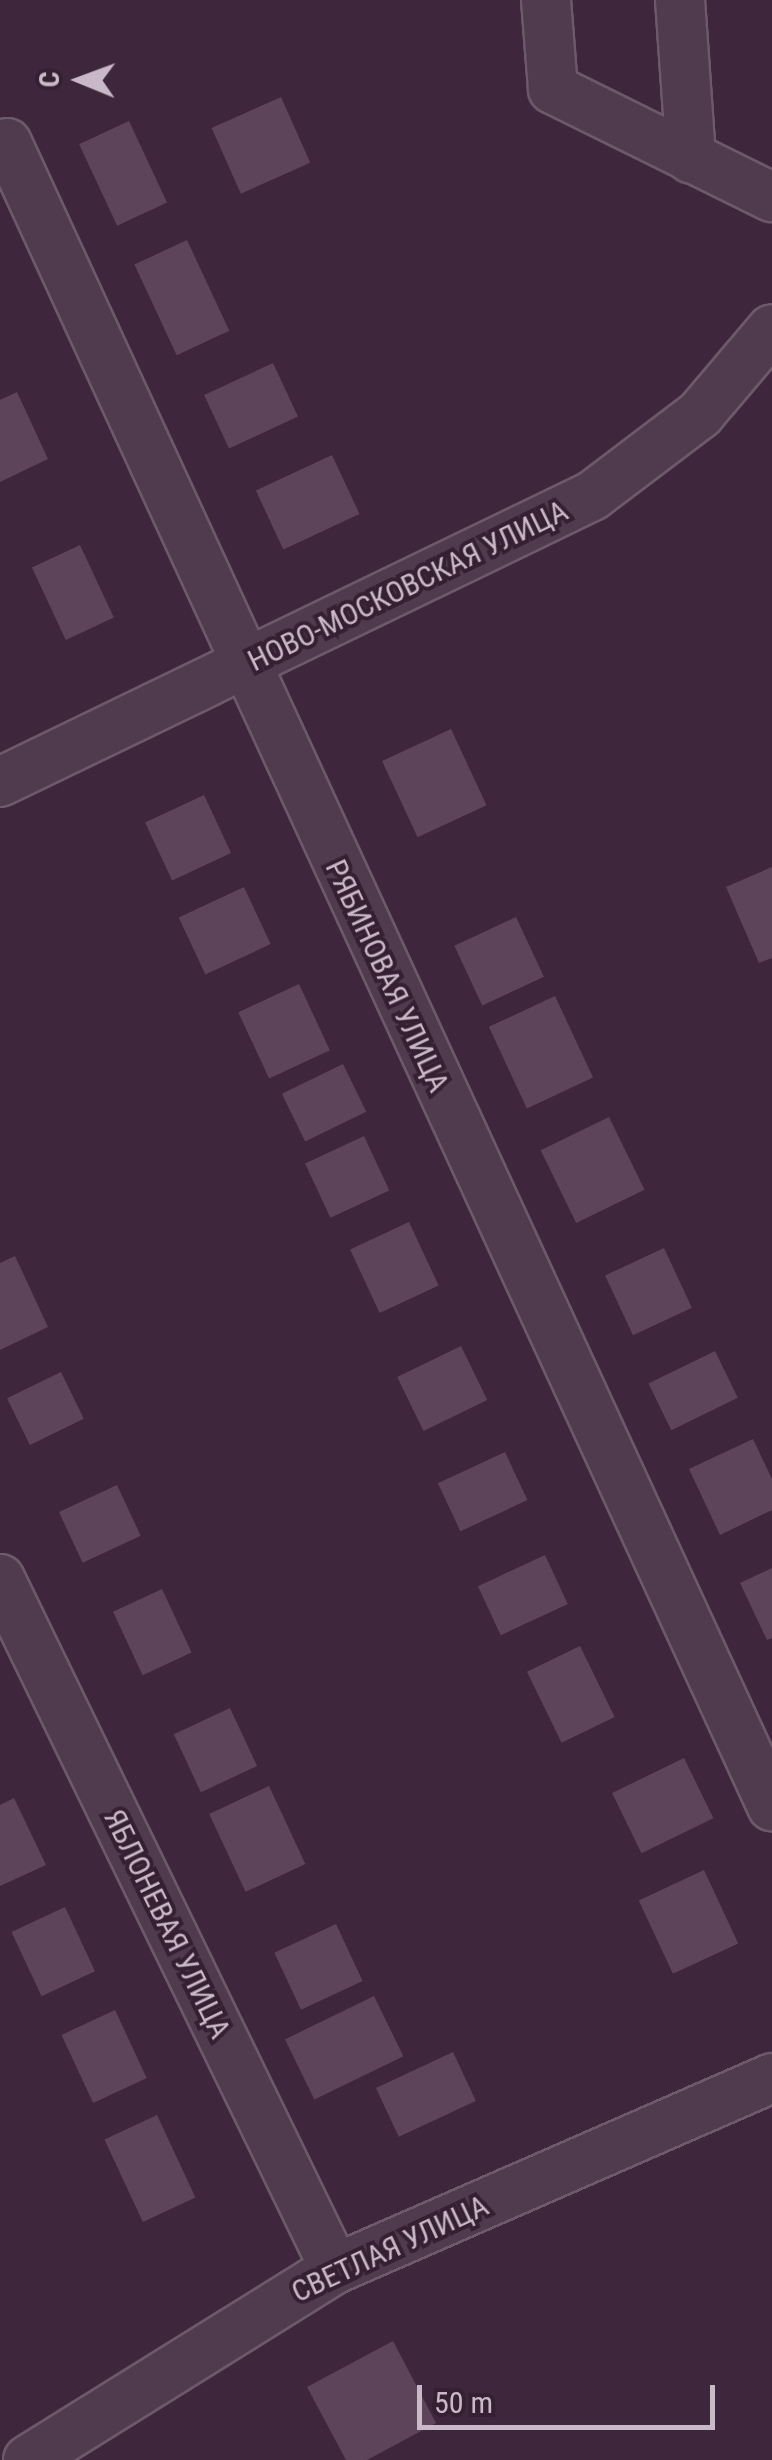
<!DOCTYPE html>
<html>
<head>
<meta charset="utf-8">
<style>
  body { margin:0 }
  #map { position:relative; width:772px; height:2460px; overflow:hidden; background:#3e273c; font-family:"Roboto Condensed",sans-serif }
  div>[style] { position:absolute }
  [style*='--x'] { left:calc(var(--x)*1px); top:calc(var(--y)*1px); width:calc(var(--w)*1px); rotate:calc(var(--a)*1deg) }
  .building>* { inset:0; background:#5d445b; transform-origin:0 0 }
  .roads { filter:drop-shadow(2px 0 #6c596a) drop-shadow(-2px 0 #6c596a) drop-shadow(0 2px #6c596a) drop-shadow(0 -2px #6c596a) }
  .minor>* { height:48px; margin:-24px; padding:0 24px; transform-origin:24px; border-radius:24px; background:#4f3b4d }
  span { translate:-50% -50%; white-space:nowrap; text-align:center; line-height:1.15; -webkit-text-stroke:8px #342032; paint-order:stroke }
  .street-label { font-size:30px; color:#c9b8c7 }
  .north { position:absolute; left:30px; top:30px; width:100px; height:100px; -webkit-text-stroke:8px #342032; paint-order:stroke; rotate:271deg; font-size:28px; font-weight:700; line-height:40px; text-align:center; color:#c9b8c7 }
  .north::after { content:''; display:block; margin:auto; width:35px; height:45px; background:#c9b8c7; clip-path:polygon(50% 0,100% 100%,50% 72%,0 100%) }
  .scale { position:absolute; left:417px; top:2385px; width:298px; height:45px; box-sizing:border-box; border:5px solid #c9b8c7; border-top:0; padding-left:12px; font-size:30px; line-height:35px; white-space:nowrap; color:#c9b8c7; -webkit-text-stroke:8px #342032; paint-order:stroke }
</style>
</head>
<body>
<div id="map">
  <div class="building">
    <div style="left:281px;top:97px;width:72px;height:76px;rotate:66deg"></div>
    <div style="left:129px;top:121px;width:90px;height:55px;rotate:65deg"></div>
    <div style="left:187px;top:240px;width:100px;height:58px;rotate:65deg"></div>
    <div style="left:273px;top:363px;width:59px;height:76px;rotate:65deg"></div>
    <div style="clip-path:polygon(17px 392px,48px 459px,0 482px,0 400px)"></div>
    <div style="left:332px;top:455px;width:65px;height:84px;rotate:65deg"></div>
    <div style="left:80px;top:545px;width:80px;height:53px;rotate:65deg"></div>
    <div style="left:451px;top:729px;width:84px;height:76px;rotate:65deg"></div>
    <div style="left:204px;top:795px;width:64px;height:65px;rotate:65deg"></div>
    <div style="clip-path:polygon(772px 867px,772px 958px,759px 963px,726px 887px)"></div>
    <div style="left:244px;top:887px;width:63px;height:72px;rotate:65deg"></div>
    <div style="left:516px;top:917px;width:66px;height:68px;rotate:65deg"></div>
    <div style="left:299px;top:984px;width:73px;height:67px;rotate:65deg"></div>
    <div style="left:555px;top:996px;width:90px;height:73px;rotate:65deg"></div>
    <div style="left:343px;top:1064px;width:53px;height:68px;rotate:64deg"></div>
    <div style="left:609px;top:1117px;width:81px;height:76px;rotate:64deg"></div>
    <div style="left:364px;top:1136px;width:60px;height:65px;rotate:65deg"></div>
    <div style="left:409px;top:1222px;width:70px;height:65px;rotate:65deg"></div>
    <div style="left:664px;top:1248px;width:66px;height:65px;rotate:65deg"></div>
    <div style="clip-path:polygon(15px 1256px,48px 1327px,0 1350px,0 1263px)"></div>
    <div style="left:461px;top:1346px;width:60px;height:71px;rotate:64deg"></div>
    <div style="left:715px;top:1351px;width:52px;height:74px;rotate:64deg"></div>
    <div style="left:61px;top:1372px;width:52px;height:60px;rotate:64deg"></div>
    <div style="clip-path:polygon(753px 1439px,772px 1479px,772px 1510px,720px 1535px,689px 1469px)"></div>
    <div style="left:505px;top:1452px;width:53px;height:74px;rotate:65deg"></div>
    <div style="left:117px;top:1485px;width:56px;height:64px;rotate:65deg"></div>
    <div style="left:545px;top:1555px;width:54px;height:74px;rotate:65deg"></div>
    <div style="clip-path:polygon(772px 1568px,772px 1638px,767px 1640px,740px 1583px)"></div>
    <div style="left:162px;top:1589px;width:70px;height:54px;rotate:65deg"></div>
    <div style="left:580px;top:1646px;width:79px;height:59px;rotate:64deg"></div>
    <div style="left:230px;top:1708px;width:64px;height:62px;rotate:65deg"></div>
    <div style="left:684px;top:1758px;width:67px;height:80px;rotate:64deg"></div>
    <div style="left:269px;top:1786px;width:86px;height:66px;rotate:65deg"></div>
    <div style="clip-path:polygon(14px 1798px,46px 1865px,0 1886px,0 1805px)"></div>
    <div style="left:704px;top:1870px;width:81px;height:72px;rotate:65deg"></div>
    <div style="left:65px;top:1907px;width:71px;height:59px;rotate:65deg"></div>
    <div style="left:336px;top:1924px;width:63px;height:68px;rotate:65deg"></div>
    <div style="left:374px;top:1996px;width:67px;height:99px;rotate:64deg"></div>
    <div style="left:115px;top:2010px;width:75px;height:59px;rotate:65deg"></div>
    <div style="left:453px;top:2052px;width:54px;height:85px;rotate:65deg"></div>
    <div style="left:157px;top:2115px;width:91px;height:58px;rotate:65deg"></div>
    <div style="clip-path:polygon(393px 2341px,436px 2423px,367px 2460px,346px 2460px,307px 2387px)"></div>
  </div>
  <div class="roads">
    <div class="minor">
      <div style="--x:546;--y:0;--w:89;--a:85.5"></div>
      <div style="--x:553;--y:89;--w:244;--a:26.3"></div>
      <div style="--x:680;--y:0;--w:159;--a:86"></div>
      <div style="--x:7;--y:143;--w:1831;--a:65.3"></div>
      <div style="--x:0;--y:782;--w:657;--a:-25.79"></div>
      <div style="--x:592;--y:496;--w:136;--a:-37.2"></div>
      <div style="--x:700;--y:414;--w:111;--a:-49.7"></div>
      <div style="--x:0;--y:1579;--w:767;--a:64.1"></div>
      <div style="--x:28;--y:2460;--w:362;--a:-31.9"></div>
      <div style="--x:335;--y:2269;--w:477;--a:-23.6"></div>
    </div>
  </div>
  <div class="street-label">
    <span style="left:408px;top:586px;rotate:-26deg">НОВО-МОСКОВСКАЯ УЛИЦА</span>
    <span style="left:387px;top:976px;rotate:65deg">РЯБИНОВАЯ УЛИЦА</span>
    <span style="left:167px;top:1924px;rotate:64deg">ЯБЛОНЕВАЯ УЛИЦА</span>
    <span style="left:390px;top:2249px;rotate:-25deg">СВЕТЛАЯ УЛИЦА</span>
  </div>
  <div class="north">С</div>
  <div class="scale">50 m</div>
</div>
</body>
</html>
